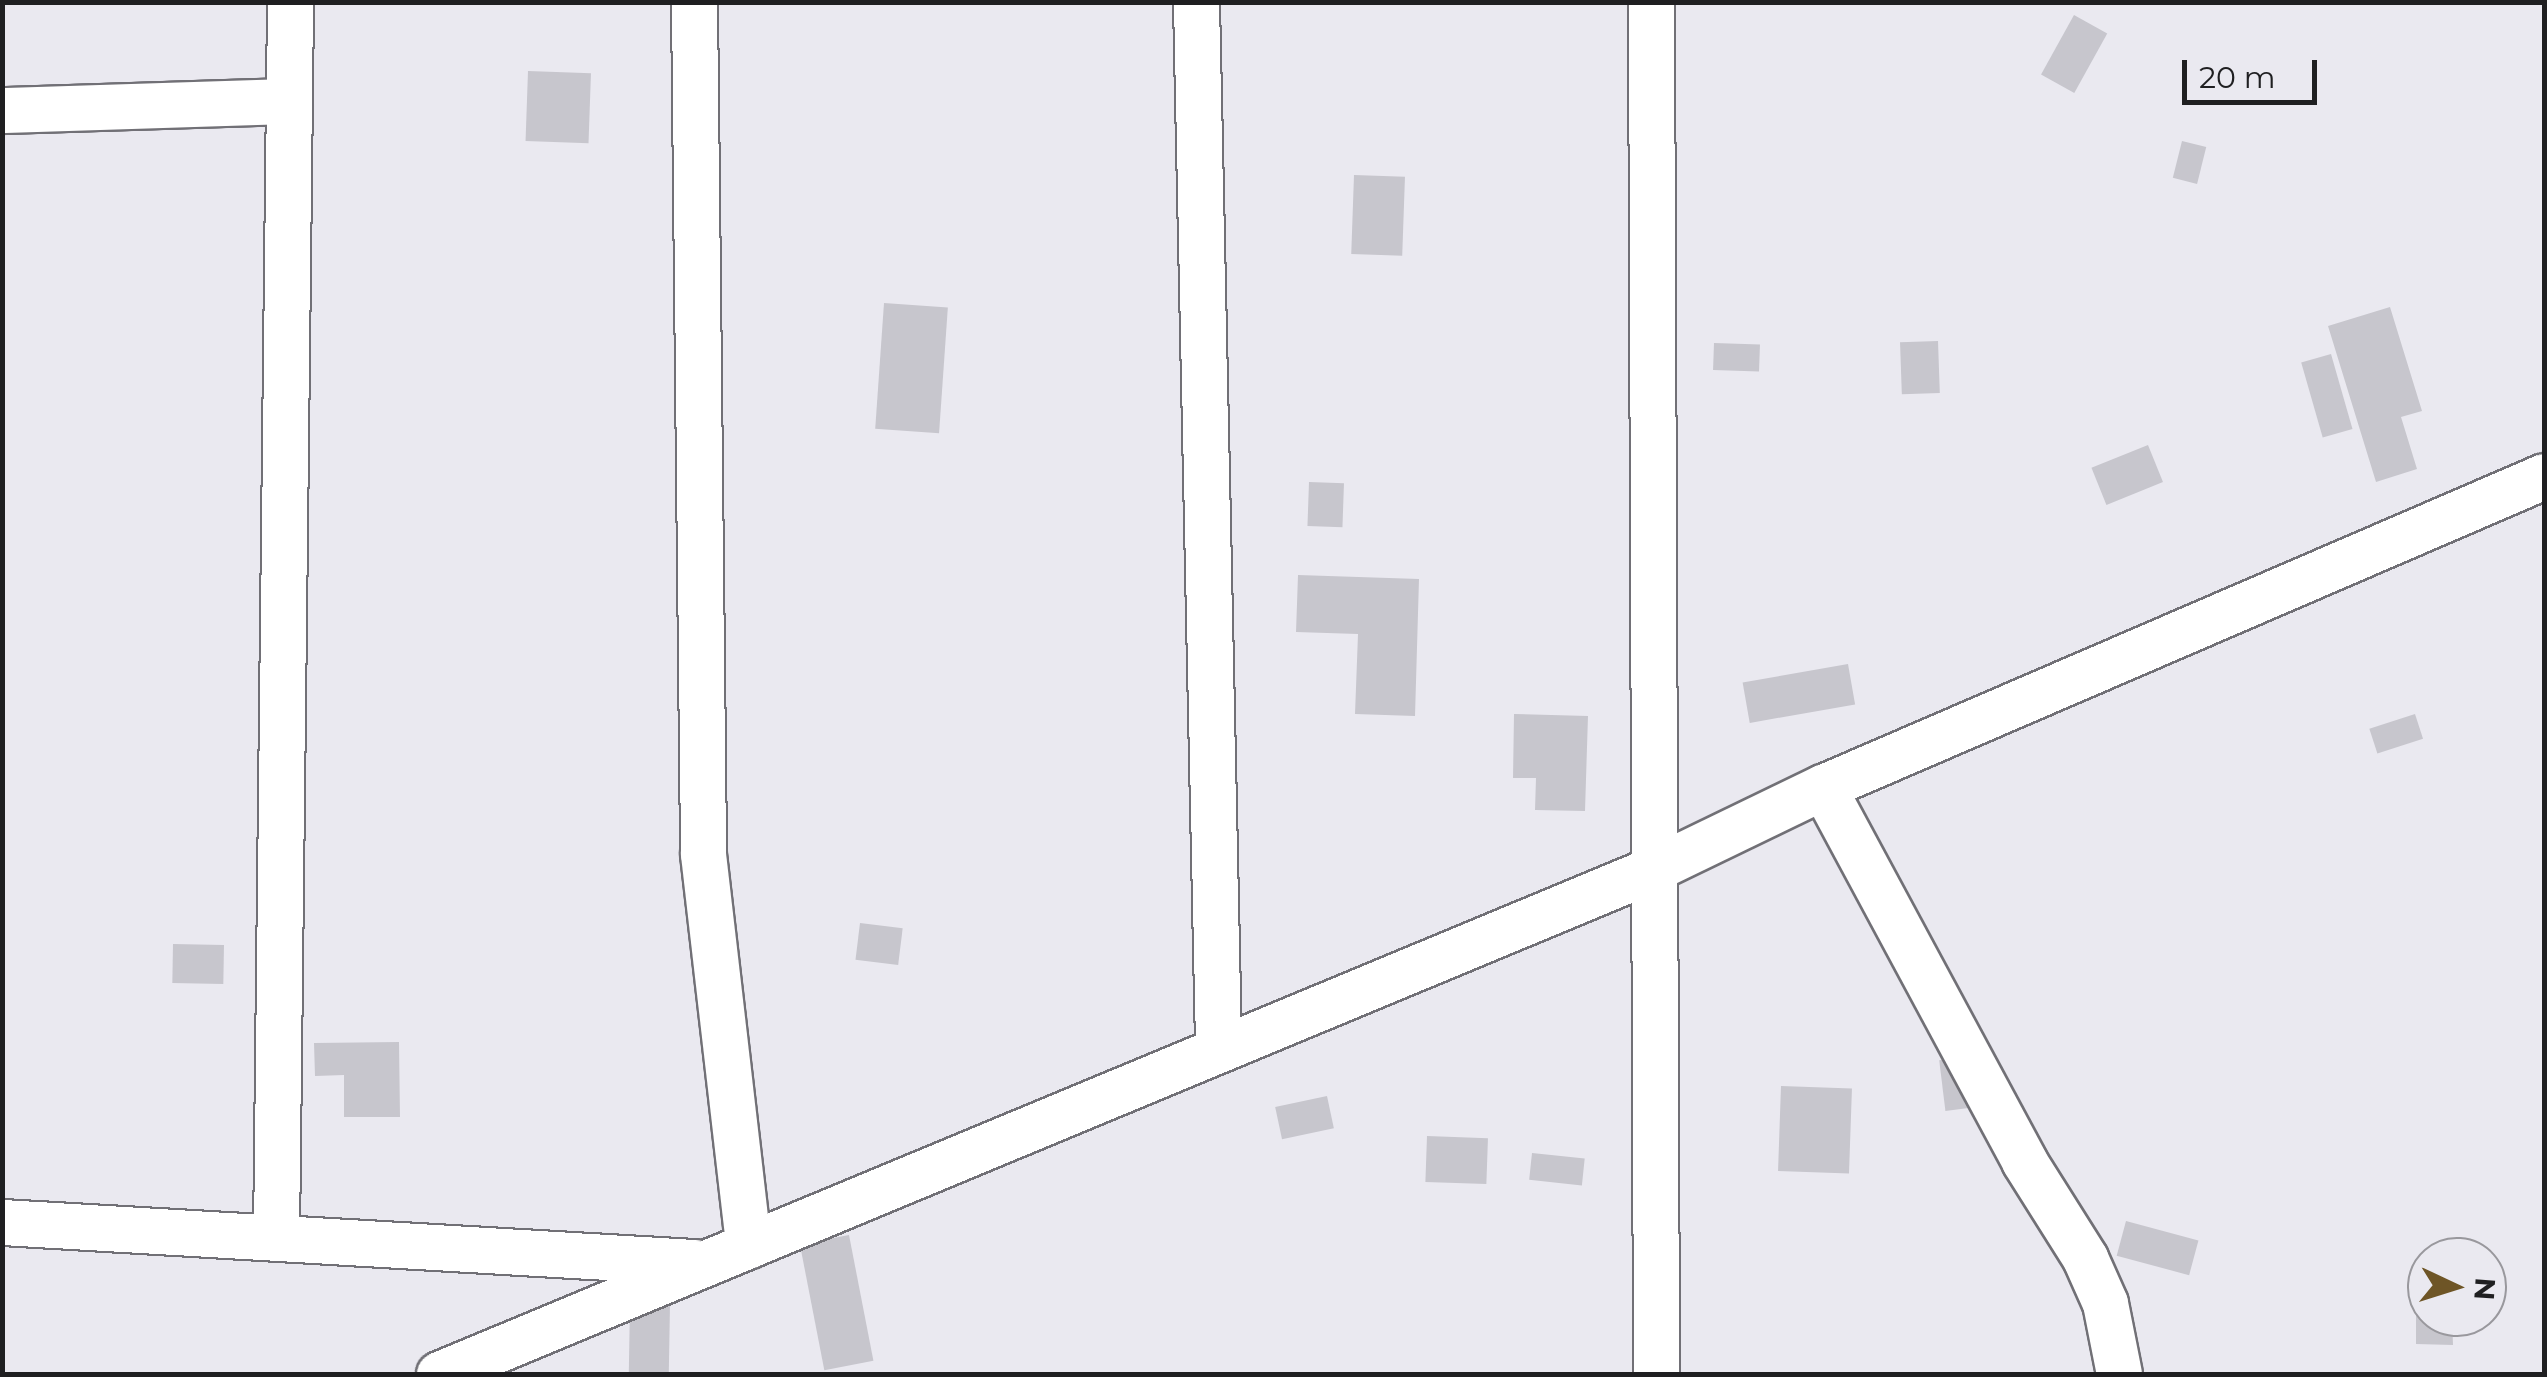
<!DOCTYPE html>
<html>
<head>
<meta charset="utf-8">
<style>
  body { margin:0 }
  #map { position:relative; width:2547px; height:1377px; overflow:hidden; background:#eae9f0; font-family:Montserrat,sans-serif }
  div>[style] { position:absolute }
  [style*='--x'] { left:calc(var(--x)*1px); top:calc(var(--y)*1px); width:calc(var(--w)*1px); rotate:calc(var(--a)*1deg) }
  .building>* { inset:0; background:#c7c6cd; transform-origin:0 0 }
  .roads { filter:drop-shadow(2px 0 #717076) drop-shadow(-2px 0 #717076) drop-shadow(0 2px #717076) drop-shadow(0 -2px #717076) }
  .minor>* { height:45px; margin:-22.5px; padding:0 22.5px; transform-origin:22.5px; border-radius:22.5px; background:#fff }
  span { translate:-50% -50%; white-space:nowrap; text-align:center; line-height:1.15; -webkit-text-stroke:9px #eae9f0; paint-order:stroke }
  .frame { position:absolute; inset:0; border:5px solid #1f1f21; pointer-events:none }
  .north { position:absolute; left:2407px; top:1237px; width:100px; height:100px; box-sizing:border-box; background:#eae9f0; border:2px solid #99989d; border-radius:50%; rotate:94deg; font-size:28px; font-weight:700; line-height:40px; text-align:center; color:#1f1f21 }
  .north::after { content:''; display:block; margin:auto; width:35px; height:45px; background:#6e5526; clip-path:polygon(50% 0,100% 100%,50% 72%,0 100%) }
  .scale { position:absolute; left:2182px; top:60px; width:135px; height:45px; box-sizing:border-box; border:5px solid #1f1f21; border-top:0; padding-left:12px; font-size:30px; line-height:35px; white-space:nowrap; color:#1f1f21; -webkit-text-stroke:8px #eae9f0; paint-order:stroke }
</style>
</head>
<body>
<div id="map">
  <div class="building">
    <div style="left:2074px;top:15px;width:38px;height:68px;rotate:29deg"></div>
    <div style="left:528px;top:71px;width:63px;height:70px;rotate:2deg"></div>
    <div style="left:2182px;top:141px;width:25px;height:38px;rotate:14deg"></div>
    <div style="left:1354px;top:175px;width:51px;height:79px;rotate:2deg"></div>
    <div style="left:884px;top:303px;width:64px;height:126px;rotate:4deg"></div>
    <div style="clip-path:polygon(2390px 307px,2422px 411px,2401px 417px,2417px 469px,2376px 482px,2328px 326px)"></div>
    <div style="left:1938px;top:341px;width:52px;height:38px;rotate:88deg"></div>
    <div style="left:1714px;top:343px;width:46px;height:27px;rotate:2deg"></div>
    <div style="left:2331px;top:354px;width:78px;height:31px;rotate:74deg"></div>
    <div style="left:2148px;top:445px;width:40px;height:61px;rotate:68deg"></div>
    <div style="left:1309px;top:482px;width:35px;height:44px;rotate:2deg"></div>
    <div style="clip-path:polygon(1298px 575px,1419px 579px,1415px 716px,1355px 714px,1358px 634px,1296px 632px)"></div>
    <div style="left:1848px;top:664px;width:41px;height:107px;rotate:80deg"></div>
    <div style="clip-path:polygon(1514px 714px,1588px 716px,1585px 811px,1535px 810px,1536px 778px,1513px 778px)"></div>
    <div style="left:2415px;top:714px;width:26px;height:48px;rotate:72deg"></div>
    <div style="left:860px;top:923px;width:43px;height:37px;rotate:7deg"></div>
    <div style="left:173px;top:944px;width:51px;height:39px;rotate:1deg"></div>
    <div style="clip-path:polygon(399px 1042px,400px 1117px,344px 1117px,344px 1075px,315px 1076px,314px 1043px)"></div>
    <div style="left:1966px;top:1057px;width:51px;height:27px;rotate:83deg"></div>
    <div style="left:1781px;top:1086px;width:71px;height:85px;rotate:2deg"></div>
    <div style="left:1327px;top:1096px;width:33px;height:53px;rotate:78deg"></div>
    <div style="left:1427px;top:1136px;width:61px;height:46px;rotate:2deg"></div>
    <div style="left:1532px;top:1153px;width:53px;height:27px;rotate:6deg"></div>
    <div style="left:2126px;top:1221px;width:75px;height:36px;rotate:15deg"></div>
    <div style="left:849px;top:1235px;width:128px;height:50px;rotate:79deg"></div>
    <div style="left:630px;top:1304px;width:40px;height:70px;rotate:1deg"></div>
    <div style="clip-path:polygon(2416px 1309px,2427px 1309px,2427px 1317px,2452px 1317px,2453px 1345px,2416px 1344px)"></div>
  </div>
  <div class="roads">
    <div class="minor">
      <div style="--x:694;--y:2;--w:852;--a:89.39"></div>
      <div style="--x:703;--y:854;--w:394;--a:83.4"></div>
      <div style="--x:1196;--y:2;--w:1045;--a:88.79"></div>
      <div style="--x:1651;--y:2;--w:1372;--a:89.79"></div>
      <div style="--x:2;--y:110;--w:287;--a:-1.8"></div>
      <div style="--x:1823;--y:787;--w:425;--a:61.7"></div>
      <div style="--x:2024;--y:1161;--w:115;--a:57.8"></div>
      <div style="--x:2085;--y:1258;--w:49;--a:66"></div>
      <div style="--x:2105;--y:1303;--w:72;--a:78.8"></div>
      <div style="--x:2;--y:1222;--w:693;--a:3.31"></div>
      <div style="--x:276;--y:1237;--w:1235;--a:-89.35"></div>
      <div style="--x:439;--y:1374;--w:1313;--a:-22.58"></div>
      <div style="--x:1651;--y:870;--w:191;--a:-25.8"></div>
      <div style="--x:1823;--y:787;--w:785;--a:-23.33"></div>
    </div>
  </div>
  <div class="frame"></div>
  <div class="north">N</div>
  <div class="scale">20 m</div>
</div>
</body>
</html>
